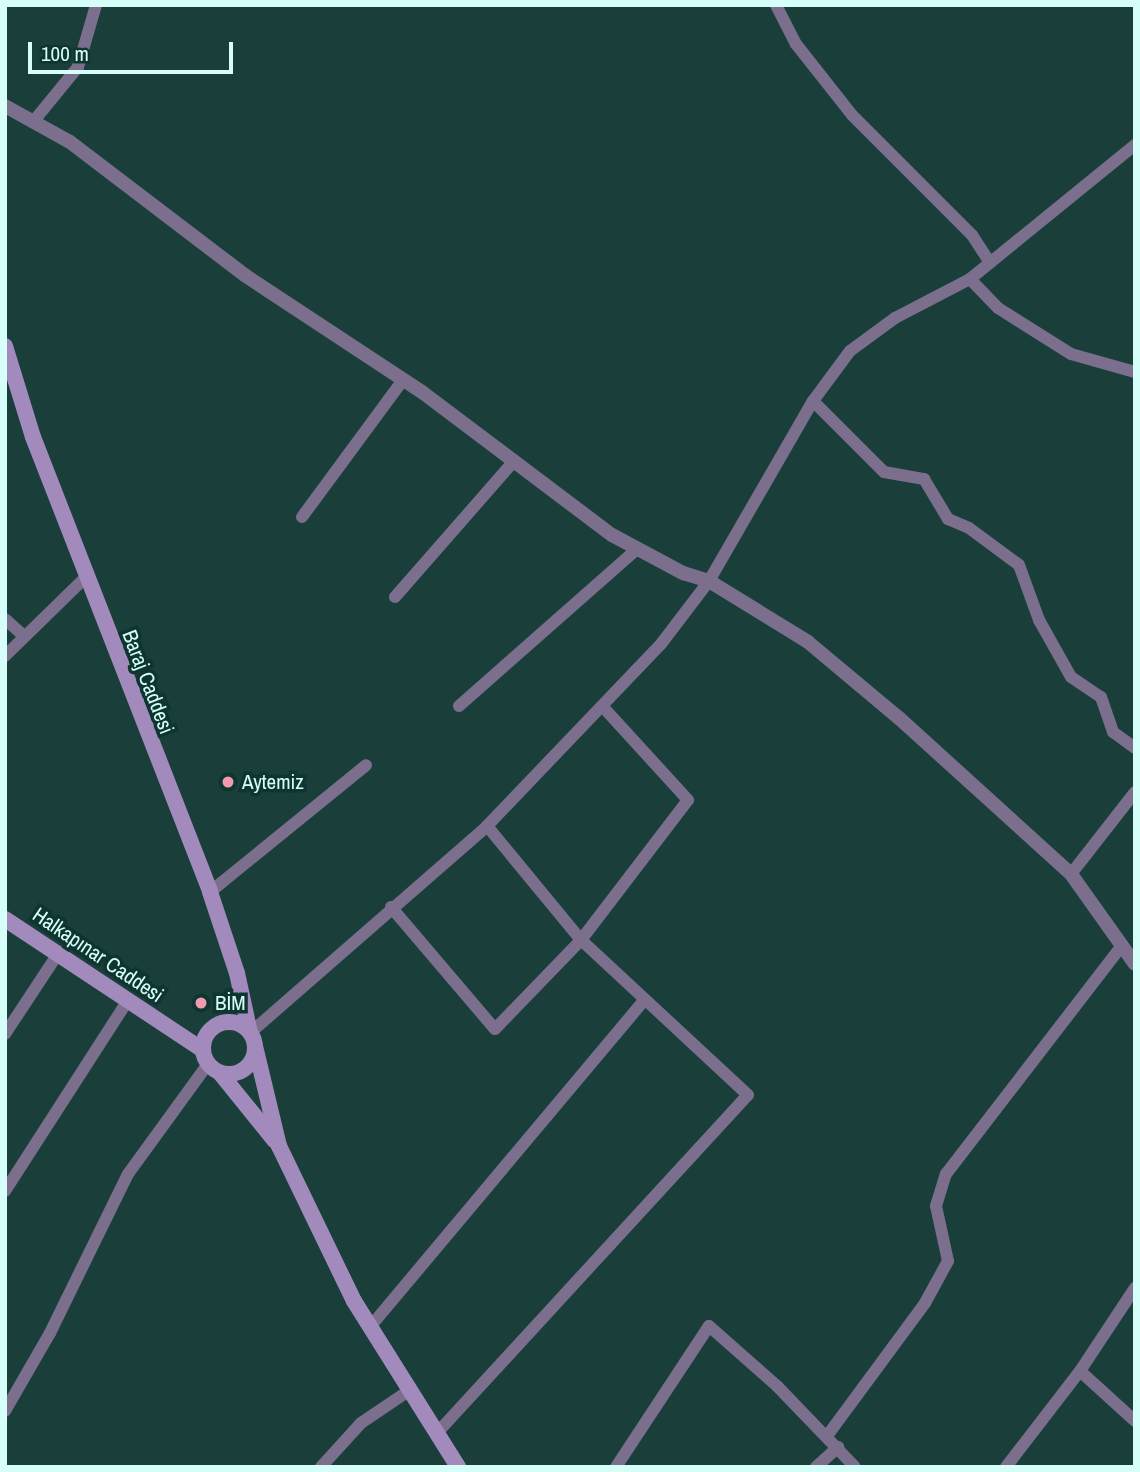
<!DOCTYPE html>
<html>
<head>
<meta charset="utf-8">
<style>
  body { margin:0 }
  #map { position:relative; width:1140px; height:1472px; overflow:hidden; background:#1a3f3b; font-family:"Archivo Narrow",sans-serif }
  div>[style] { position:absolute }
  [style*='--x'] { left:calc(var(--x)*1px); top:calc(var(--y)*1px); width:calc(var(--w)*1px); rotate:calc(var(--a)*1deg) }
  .minor>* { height:12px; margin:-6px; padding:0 6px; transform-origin:6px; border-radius:6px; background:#7c6e8d }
  .tertiary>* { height:14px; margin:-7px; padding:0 7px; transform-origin:7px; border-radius:7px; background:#7c6e8d }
  .secondary>* { height:16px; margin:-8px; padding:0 8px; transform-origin:8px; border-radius:8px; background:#a28bbc }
  .secondary>.ring { margin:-8px; padding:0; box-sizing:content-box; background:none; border:16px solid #a28bbc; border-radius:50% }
  .dots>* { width:19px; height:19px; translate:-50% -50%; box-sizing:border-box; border:4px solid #0f3531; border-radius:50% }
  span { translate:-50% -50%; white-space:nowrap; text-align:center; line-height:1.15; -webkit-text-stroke:7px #0f3531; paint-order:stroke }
  .street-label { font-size:21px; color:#d5fff8 }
  .poi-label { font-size:21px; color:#d5fff8 }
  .left { translate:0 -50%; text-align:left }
  .frame { position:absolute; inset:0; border:7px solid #d5fff8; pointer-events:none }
  .scale { position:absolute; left:28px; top:42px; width:205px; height:32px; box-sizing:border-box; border:4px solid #d5fff8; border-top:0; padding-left:9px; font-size:21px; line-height:24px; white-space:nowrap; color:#d5fff8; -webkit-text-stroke:5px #0f3531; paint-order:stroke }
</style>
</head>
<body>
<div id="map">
  <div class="minor">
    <div style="--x:776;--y:5;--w:44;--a:62.9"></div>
    <div style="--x:796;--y:44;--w:90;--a:51.7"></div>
    <div style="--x:852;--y:115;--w:170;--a:45"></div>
    <div style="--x:972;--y:235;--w:33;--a:57"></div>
    <div style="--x:33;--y:122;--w:71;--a:-50.7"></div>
    <div style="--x:78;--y:67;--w:65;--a:-73.8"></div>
    <div style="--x:970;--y:279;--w:213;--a:-39.1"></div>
    <div style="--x:813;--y:401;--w:100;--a:45"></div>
    <div style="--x:884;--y:472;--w:41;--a:9.9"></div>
    <div style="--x:924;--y:479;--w:47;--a:59"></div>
    <div style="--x:948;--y:519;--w:23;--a:23"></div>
    <div style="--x:969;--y:528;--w:62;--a:36.5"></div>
    <div style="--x:1019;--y:565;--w:59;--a:70"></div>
    <div style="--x:1039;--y:620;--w:65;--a:60.7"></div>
    <div style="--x:1071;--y:677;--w:36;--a:34"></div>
    <div style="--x:1101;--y:697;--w:37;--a:71"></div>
    <div style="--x:1113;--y:732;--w:27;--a:36"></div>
    <div style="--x:302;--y:517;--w:170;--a:-53.6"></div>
    <div style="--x:395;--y:597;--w:181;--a:-48.8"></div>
    <div style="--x:5;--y:619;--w:24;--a:42"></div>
    <div style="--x:5;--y:656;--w:113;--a:-44.3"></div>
    <div style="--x:459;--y:706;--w:237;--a:-41.4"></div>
    <div style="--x:1071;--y:874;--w:104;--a:-52"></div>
    <div style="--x:210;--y:892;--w:201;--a:-39.1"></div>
    <div style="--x:391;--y:907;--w:160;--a:49.6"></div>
    <div style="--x:495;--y:1029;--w:124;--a:-46"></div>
    <div style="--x:581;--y:940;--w:176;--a:-52.6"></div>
    <div style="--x:688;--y:800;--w:126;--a:-132.4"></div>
    <div style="--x:250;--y:1033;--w:315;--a:-41.1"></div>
    <div style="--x:487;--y:826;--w:252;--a:-46.3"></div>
    <div style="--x:661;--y:644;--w:79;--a:-52.7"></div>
    <div style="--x:709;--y:581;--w:208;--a:-60"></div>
    <div style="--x:813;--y:401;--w:62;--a:-53.5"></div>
    <div style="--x:850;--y:351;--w:56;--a:-36.3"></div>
    <div style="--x:895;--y:318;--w:85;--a:-27.5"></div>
    <div style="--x:970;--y:279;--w:40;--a:46"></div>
    <div style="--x:998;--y:308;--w:86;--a:32.2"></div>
    <div style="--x:1071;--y:354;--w:66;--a:15.7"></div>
    <div style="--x:5;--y:1034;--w:98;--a:-56.6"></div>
    <div style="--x:5;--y:1191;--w:227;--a:-57.2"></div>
    <div style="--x:370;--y:1327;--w:424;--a:-50"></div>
    <div style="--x:1080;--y:1371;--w:74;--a:42.3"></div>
    <div style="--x:5;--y:1411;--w:90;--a:-60"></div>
    <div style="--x:50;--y:1333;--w:177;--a:-63.9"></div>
    <div style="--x:128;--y:1174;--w:136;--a:-54"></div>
    <div style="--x:437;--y:1433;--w:459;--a:-47.4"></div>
    <div style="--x:748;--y:1095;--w:228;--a:-137.1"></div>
    <div style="--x:581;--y:940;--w:148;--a:-129.5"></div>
    <div style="--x:827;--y:1436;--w:165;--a:-53.6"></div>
    <div style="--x:925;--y:1303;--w:48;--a:-61.3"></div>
    <div style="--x:948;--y:1261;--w:56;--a:-102.3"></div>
    <div style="--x:936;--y:1206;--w:34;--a:-73"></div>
    <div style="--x:946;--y:1174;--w:287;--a:-52.4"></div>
    <div style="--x:321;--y:1467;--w:59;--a:-47.7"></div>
    <div style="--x:361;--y:1423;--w:59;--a:-34"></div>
    <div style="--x:616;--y:1467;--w:169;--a:-56.6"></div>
    <div style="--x:709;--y:1326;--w:91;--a:41.4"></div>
    <div style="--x:777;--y:1386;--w:112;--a:46.1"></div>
    <div style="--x:816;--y:1467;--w:30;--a:-42"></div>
    <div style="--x:1006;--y:1467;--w:121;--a:-52.4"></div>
    <div style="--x:1080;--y:1371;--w:100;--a:-56.5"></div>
  </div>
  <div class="tertiary">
    <div style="--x:5;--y:106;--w:74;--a:29"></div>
    <div style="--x:70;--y:142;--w:221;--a:37.3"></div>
    <div style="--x:246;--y:276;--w:211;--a:33.4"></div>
    <div style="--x:422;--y:392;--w:238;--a:37"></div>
    <div style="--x:612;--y:535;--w:81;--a:28.2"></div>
    <div style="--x:683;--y:573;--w:27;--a:17"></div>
    <div style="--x:709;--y:581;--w:116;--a:31.6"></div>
    <div style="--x:808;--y:642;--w:119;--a:39.9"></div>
    <div style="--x:899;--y:718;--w:232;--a:42.2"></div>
    <div style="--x:1071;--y:874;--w:110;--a:54.6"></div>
  </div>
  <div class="secondary">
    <div style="--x:5;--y:346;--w:95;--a:72.9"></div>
    <div style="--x:33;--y:437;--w:488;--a:68.7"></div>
    <div style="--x:210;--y:892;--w:85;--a:71.6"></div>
    <div style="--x:237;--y:973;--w:61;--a:77.8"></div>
    <div style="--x:5;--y:919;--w:237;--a:33.5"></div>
    <div class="ring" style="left:203px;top:1022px;width:36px;height:36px"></div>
    <div style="--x:255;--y:1046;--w:103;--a:76.5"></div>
    <div style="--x:279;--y:1146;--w:172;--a:64.2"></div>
    <div style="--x:354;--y:1301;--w:196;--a:57.9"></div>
    <div style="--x:220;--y:1073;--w:87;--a:51"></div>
  </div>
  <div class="dots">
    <div style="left:228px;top:782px;background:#f29aae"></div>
    <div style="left:201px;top:1003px;background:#f29aae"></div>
  </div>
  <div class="street-label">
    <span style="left:148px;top:682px;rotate:69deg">Baraj Caddesi</span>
    <span style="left:98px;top:955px;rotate:34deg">Halkapınar Caddesi</span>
  </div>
  <div class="poi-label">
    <span class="left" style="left:242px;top:782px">Aytemiz</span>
    <span class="left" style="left:215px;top:1003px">BİM</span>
  </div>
  <div class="frame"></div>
  <div class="scale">100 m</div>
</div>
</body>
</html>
